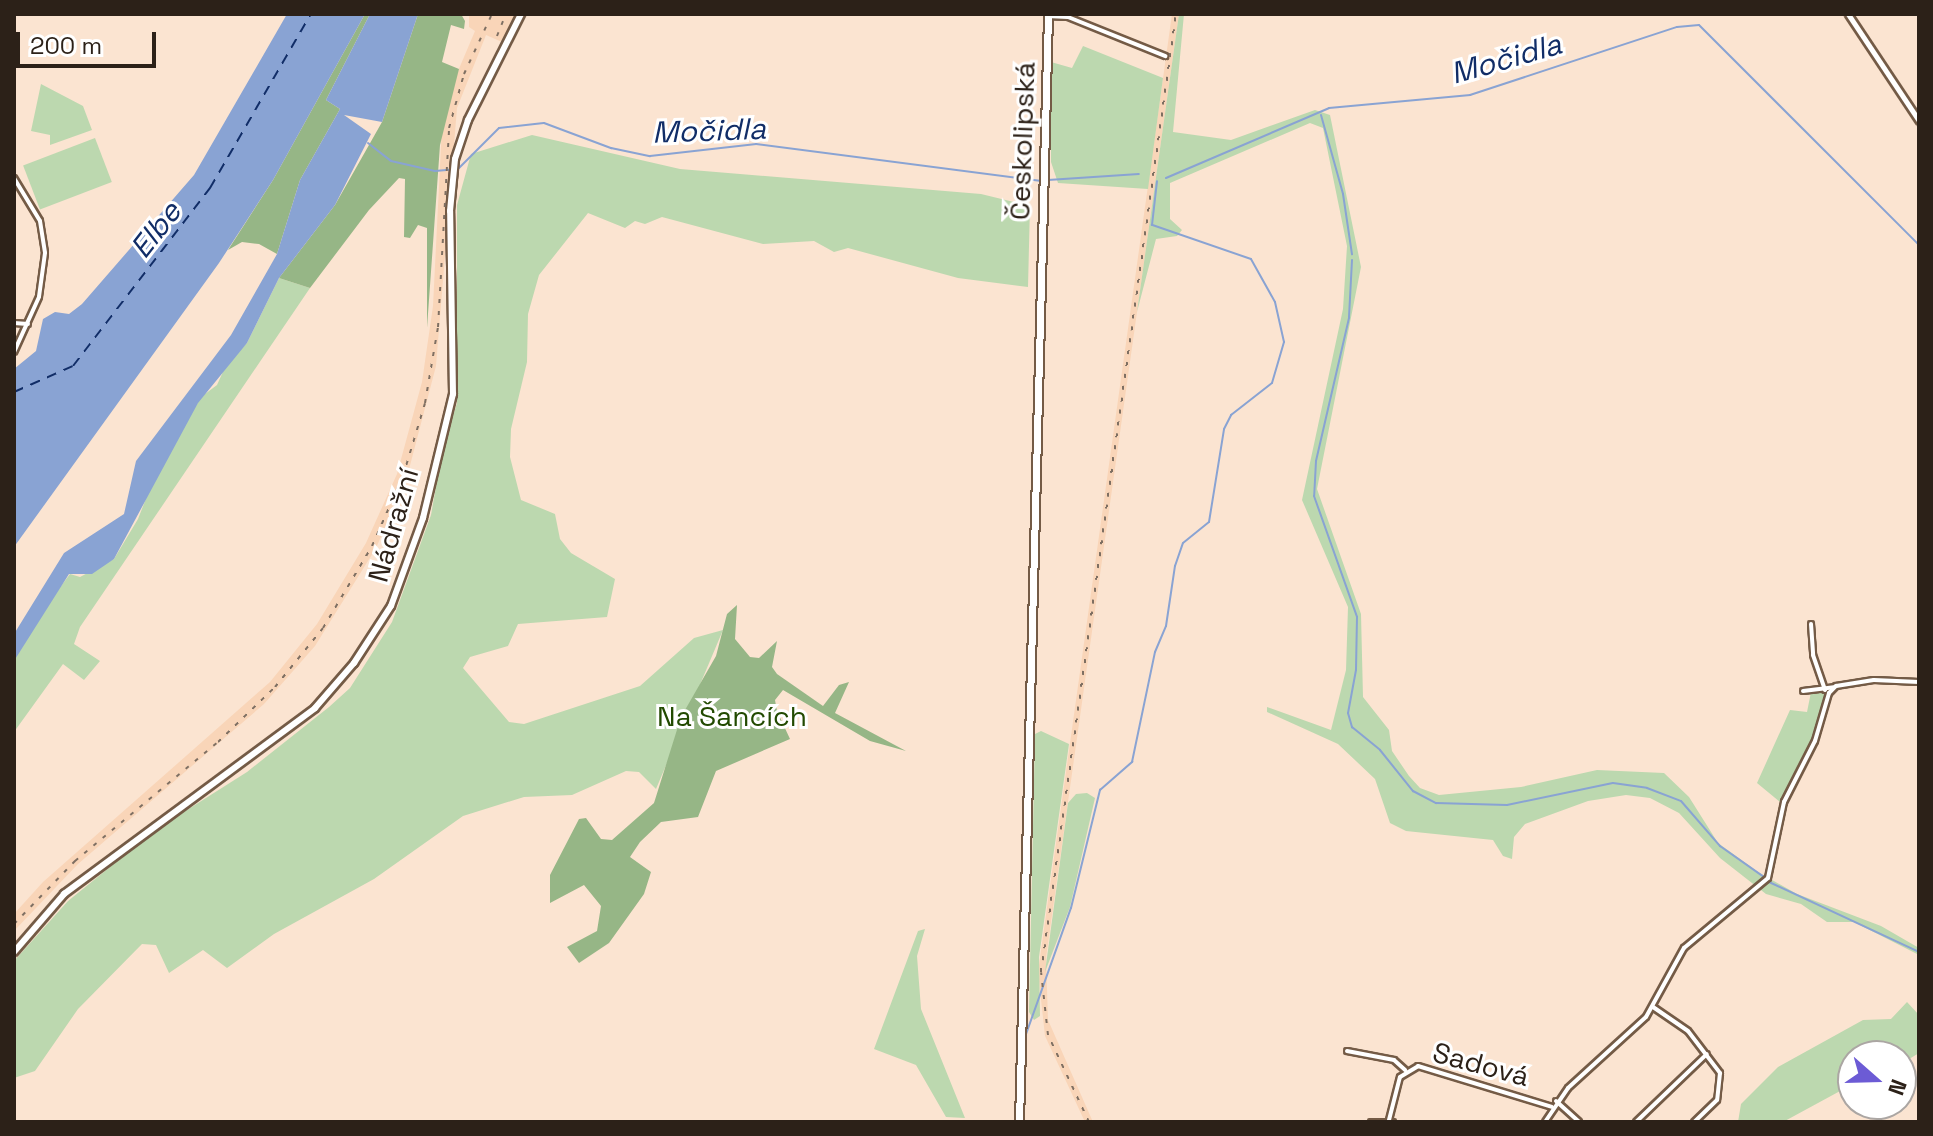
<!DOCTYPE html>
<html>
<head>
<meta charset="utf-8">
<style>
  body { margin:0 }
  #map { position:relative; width:1933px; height:1136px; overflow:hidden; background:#fbe4d1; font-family:"Space Grotesk",sans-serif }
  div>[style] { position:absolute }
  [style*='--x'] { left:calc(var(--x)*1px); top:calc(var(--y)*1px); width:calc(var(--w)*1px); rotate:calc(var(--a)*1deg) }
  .built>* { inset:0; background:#f9d5b8 }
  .green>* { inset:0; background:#bcd8af; transform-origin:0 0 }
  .forest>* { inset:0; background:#96b686 }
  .water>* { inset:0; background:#89a3d3 }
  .stream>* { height:2px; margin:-1px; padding:0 1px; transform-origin:1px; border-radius:1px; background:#89a3d3 }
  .ferry>* { height:2px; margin-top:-1px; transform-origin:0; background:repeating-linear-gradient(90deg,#112d67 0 10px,transparent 0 18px) }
  .roads { filter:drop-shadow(2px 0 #745b46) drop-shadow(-2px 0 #745b46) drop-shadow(0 2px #745b46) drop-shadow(0 -2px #745b46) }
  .minor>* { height:4px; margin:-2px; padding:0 2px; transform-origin:2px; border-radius:2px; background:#fff }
  .tertiary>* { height:5px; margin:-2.5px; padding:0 2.5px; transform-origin:2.5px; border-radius:2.5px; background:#fff }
  .secondary>* { height:6px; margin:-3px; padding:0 3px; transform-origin:3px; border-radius:3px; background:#fff }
  .primary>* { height:7px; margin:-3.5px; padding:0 3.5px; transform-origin:3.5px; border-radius:3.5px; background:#fff }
  .rail>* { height:2px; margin-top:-1px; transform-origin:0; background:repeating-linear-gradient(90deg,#7e6f62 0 4px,transparent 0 12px) }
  span { translate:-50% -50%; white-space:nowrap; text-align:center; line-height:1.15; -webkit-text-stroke:6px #fff; paint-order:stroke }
  .street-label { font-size:28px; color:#2c2118 }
  .park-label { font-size:28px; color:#224a01 }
  .water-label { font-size:30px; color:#112d67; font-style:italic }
  .frame { position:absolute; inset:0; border:16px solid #2c2118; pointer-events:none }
  .north { position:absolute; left:1837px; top:1040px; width:80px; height:80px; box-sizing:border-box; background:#fff; border:2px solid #aba6a3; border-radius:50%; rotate:110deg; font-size:22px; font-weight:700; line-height:32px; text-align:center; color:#2c2118 }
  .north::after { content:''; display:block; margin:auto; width:28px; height:36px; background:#6c5bd5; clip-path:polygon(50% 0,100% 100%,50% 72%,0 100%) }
  .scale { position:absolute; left:16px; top:32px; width:140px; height:36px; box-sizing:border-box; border:4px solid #2c2118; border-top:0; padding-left:10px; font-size:24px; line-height:28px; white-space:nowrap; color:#2c2118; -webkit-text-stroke:6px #fff; paint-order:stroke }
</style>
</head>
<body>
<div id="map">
  <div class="built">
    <div style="clip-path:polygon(469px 14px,515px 14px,502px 42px,486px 35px,457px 108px,436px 366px,407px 477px,376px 548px,315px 646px,264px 704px,78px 864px,14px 931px,14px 914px,43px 882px,270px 682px,317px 624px,366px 543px,397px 474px,422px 382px,433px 306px,442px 126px,450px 90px,475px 31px,469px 27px)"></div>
    <div style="clip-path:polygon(1172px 14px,1179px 14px,1046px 958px,1048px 1020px,1093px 1122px,1085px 1122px,1045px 1036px,1038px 972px)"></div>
  </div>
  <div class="green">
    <div style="clip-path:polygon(1179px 14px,1184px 14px,1173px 132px,1231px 140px,1315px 110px,1330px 115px,1361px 267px,1317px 489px,1361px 614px,1363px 697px,1389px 730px,1392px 751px,1409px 776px,1420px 788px,1439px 795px,1521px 787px,1597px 770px,1664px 773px,1689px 797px,1718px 843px,1758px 872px,1797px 894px,1881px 926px,1919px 948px,1919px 955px,1854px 922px,1827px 922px,1801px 904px,1766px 894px,1720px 858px,1679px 813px,1650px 798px,1626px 795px,1588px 801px,1525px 824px,1514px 837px,1512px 859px,1503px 856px,1493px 840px,1406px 831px,1390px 823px,1375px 779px,1338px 744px,1267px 712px,1267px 707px,1331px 730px,1346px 670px,1348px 607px,1302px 500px,1343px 309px,1347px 246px,1323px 128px,1310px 123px,1170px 183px,1170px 219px,1182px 230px,1177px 236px,1156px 239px,1137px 312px)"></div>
    <div style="clip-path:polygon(1083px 46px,1163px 78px,1148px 189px,1058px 183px,1051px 162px,1051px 62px,1072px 68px)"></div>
    <div style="clip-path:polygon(41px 84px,83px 106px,92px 130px,50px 145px,50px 135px,31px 131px)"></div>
    <div style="clip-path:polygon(532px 135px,680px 169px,981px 194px,1030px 206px,1028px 287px,958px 278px,848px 248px,834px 252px,814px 241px,763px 244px,662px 217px,645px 224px,635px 221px,625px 228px,588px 213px,539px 275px,528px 314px,527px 362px,511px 429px,510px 457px,521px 500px,555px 514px,560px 539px,571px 553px,615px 579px,607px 617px,518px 624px,508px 646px,470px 657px,463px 668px,509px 722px,524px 724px,640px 686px,694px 638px,723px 630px,656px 789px,639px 772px,626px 771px,572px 795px,524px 797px,463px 816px,374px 879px,274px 934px,227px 968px,203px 950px,169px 973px,156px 945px,142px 944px,78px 1009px,35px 1071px,14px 1078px,14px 961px,68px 901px,157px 829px,247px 772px,329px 707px,350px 688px,392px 622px,431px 515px,443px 447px,457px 403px,457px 205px,471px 154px)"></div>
    <div style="left:95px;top:138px;width:47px;height:77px;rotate:69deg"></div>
    <div style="clip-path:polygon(279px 278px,310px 288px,80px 627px,74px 644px,100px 661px,84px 680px,63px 664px,14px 732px,14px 661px,34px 622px,70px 574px,80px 577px,114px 559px,138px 519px,156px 473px,201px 397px,217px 385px,226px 365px,247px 343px)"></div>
    <div style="clip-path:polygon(1827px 691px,1811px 741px,1780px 802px,1757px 783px,1790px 710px,1807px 712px,1811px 692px)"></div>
    <div style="clip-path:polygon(1041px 731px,1069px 744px,1039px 957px,1040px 1016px,1034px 1020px,1029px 1012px,1035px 734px)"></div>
    <div style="clip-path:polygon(1087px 793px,1095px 798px,1070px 907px,1045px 972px,1068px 803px,1076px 794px)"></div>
    <div style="clip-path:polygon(925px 929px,917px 956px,921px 1009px,965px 1118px,946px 1117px,916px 1065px,874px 1049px,918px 931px)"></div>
    <div style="clip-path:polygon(1907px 1002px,1919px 1015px,1919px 1053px,1901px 1064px,1901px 1056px,1853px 1056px,1853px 1084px,1783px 1122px,1738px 1122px,1741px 1104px,1778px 1067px,1863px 1020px,1891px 1019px)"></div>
  </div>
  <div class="forest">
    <div style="clip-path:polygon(365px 14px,370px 14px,326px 100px,340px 109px,300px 180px,277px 254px,259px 244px,242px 242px,228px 250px,273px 180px)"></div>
    <div style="clip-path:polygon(418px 14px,461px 14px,465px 21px,464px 29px,451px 25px,442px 62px,459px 69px,440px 145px,427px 328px,427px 228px,418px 225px,410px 238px,404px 237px,405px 179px,399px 178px,369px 210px,310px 288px,279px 278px,335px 205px,382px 122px)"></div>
    <div style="clip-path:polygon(737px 605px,735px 639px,750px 657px,759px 658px,777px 641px,772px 667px,777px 674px,823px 706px,839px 685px,849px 682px,835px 713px,906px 751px,870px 741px,783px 690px,775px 700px,777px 711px,790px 739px,716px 771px,698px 817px,661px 822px,640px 842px,630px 857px,651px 872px,644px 894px,609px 943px,579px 963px,567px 947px,597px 931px,601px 906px,584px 885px,550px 903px,550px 875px,579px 819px,586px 818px,601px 839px,612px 840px,654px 803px,681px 717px,716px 656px,727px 614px)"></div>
  </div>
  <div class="water">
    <div style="clip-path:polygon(287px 14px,365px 14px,273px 180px,219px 263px,14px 547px,14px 369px,36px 351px,43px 319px,55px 312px,69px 314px,82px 304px,194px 175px)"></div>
    <div style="clip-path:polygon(370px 14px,418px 14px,382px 122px,344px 115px,371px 134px,335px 205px,279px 278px,247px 343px,198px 403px,114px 559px,92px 574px,69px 574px,14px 661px,14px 634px,64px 553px,124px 514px,136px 461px,231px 335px,277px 254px,300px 180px,340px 109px,326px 100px)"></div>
  </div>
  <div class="stream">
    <div style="--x:1321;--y:115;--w:82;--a:74.4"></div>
    <div style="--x:1343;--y:194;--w:61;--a:81.5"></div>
    <div style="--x:368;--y:143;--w:29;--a:38"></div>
    <div style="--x:391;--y:161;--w:45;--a:12.8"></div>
    <div style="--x:435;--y:171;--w:23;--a:-5"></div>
    <div style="--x:458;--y:169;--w:58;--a:-45"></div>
    <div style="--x:499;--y:128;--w:45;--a:-6.3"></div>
    <div style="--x:544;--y:123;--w:72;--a:20.5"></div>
    <div style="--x:611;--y:148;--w:40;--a:12"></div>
    <div style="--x:650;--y:156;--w:107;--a:-6.5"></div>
    <div style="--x:756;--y:144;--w:288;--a:7.4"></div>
    <div style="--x:1166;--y:178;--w:177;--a:-23.2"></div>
    <div style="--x:1329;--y:108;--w:142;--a:-5.3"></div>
    <div style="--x:1470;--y:95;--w:218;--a:-18.2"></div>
    <div style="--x:1677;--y:27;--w:22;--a:-5"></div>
    <div style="--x:1699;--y:25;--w:311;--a:45"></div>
    <div style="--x:1048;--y:180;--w:91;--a:-3.8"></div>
    <div style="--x:1352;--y:260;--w:58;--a:93"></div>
    <div style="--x:1349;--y:318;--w:147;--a:103"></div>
    <div style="--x:1316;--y:461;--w:35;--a:93"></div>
    <div style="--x:1314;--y:496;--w:128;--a:70.4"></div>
    <div style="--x:1357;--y:617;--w:53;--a:91.1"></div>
    <div style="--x:1356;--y:670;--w:44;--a:100.5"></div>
    <div style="--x:1348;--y:713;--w:15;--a:74"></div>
    <div style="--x:1352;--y:727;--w:36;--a:39"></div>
    <div style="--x:1380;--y:750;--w:53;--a:51.2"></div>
    <div style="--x:1413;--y:791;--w:26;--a:28"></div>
    <div style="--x:1436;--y:803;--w:71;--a:1.6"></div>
    <div style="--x:1507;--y:805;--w:108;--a:-11.7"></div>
    <div style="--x:1613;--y:783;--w:34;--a:8"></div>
    <div style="--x:1647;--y:788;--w:36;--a:21"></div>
    <div style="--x:1681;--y:801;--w:60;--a:49.1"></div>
    <div style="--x:1720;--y:846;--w:54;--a:35.2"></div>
    <div style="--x:1769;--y:882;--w:166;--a:25"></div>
    <div style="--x:1025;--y:1037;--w:137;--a:-70.4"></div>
    <div style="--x:1071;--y:908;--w:122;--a:-76.2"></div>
    <div style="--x:1100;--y:790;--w:43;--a:-41.2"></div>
    <div style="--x:1132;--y:762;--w:112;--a:-78.2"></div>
    <div style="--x:1155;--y:652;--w:28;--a:-67"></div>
    <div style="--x:1166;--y:626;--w:61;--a:-81.5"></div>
    <div style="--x:1175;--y:566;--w:24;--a:-71"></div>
    <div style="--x:1183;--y:543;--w:33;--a:-39"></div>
    <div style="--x:1209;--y:522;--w:94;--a:-80.8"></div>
    <div style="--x:1224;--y:429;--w:16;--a:-63"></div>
    <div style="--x:1231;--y:415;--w:52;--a:-38"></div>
    <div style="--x:1272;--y:383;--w:43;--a:-73.7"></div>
    <div style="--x:1284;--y:342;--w:41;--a:-102.7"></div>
    <div style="--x:1275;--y:302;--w:49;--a:-119.2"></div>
    <div style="--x:1251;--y:259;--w:105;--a:-161"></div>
    <div style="--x:1152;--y:225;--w:44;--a:-83.5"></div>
  </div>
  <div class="ferry">
    <div style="--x:14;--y:392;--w:64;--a:-23.8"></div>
    <div style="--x:73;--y:366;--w:225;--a:-52.4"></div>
    <div style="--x:210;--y:188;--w:201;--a:-59.9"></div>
  </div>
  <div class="roads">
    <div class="minor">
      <div style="--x:1047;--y:16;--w:21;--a:3"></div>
      <div style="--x:1068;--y:17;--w:105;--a:21.9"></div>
      <div style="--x:14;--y:178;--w:50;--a:58.8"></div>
      <div style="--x:40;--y:221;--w:32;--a:81"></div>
      <div style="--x:45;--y:253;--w:44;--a:97.8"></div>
      <div style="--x:39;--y:297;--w:60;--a:114.4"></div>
      <div style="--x:14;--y:323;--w:14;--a:4"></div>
      <div style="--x:1811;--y:624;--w:31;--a:86"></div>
      <div style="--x:1813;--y:655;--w:37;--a:71"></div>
      <div style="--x:1803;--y:691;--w:31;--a:-7"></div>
      <div style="--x:1653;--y:1007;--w:42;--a:34.4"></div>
      <div style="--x:1688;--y:1031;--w:53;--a:52.7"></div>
      <div style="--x:1720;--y:1073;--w:27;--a:96"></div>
      <div style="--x:1717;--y:1100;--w:32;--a:136"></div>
      <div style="--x:1347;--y:1051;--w:48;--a:10.8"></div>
      <div style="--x:1394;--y:1060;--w:15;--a:42"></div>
      <div style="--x:1556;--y:1101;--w:31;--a:42"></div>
      <div style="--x:1389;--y:1120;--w:44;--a:-75.7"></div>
      <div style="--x:1400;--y:1077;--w:21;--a:-31"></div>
      <div style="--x:1418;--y:1066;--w:140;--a:17"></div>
      <div style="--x:1371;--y:1122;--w:22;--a:0"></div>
      <div style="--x:1545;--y:1122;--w:41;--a:-55.9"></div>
      <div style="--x:1568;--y:1088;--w:105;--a:-42.3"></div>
      <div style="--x:1646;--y:1017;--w:79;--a:-61.2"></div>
      <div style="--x:1684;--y:948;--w:109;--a:-39.8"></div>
      <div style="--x:1768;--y:878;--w:78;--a:-78.1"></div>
      <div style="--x:1784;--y:802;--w:68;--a:-63.1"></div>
      <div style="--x:1815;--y:741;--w:50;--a:-73.7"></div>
      <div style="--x:1829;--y:693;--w:10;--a:-45"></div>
      <div style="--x:1836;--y:686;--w:38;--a:-9"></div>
      <div style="--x:1874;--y:680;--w:45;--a:2.5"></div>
      <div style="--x:1636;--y:1122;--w:98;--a:-43.8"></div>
    </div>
    <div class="tertiary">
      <div style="--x:1848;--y:14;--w:128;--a:56.4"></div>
    </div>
    <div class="secondary">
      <div style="--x:14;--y:952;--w:77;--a:-49.2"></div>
      <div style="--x:64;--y:894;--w:312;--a:-36.5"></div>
      <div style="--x:315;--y:708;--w:60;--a:-49.1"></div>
      <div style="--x:354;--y:663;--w:68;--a:-57"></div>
      <div style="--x:391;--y:606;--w:94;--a:-70"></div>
      <div style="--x:423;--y:518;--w:128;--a:-76.4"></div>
      <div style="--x:453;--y:394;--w:183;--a:-90.9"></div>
      <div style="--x:450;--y:211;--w:52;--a:-84.5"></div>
      <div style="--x:455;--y:159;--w:41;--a:-71.6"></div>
      <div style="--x:468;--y:120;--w:119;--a:-63.4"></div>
    </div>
    <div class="primary">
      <div style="--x:1019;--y:1122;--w:1108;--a:-88.5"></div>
    </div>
  </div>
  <div class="rail">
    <div style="--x:497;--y:36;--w:24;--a:-68"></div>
    <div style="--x:14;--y:924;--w:88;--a:-45.9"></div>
    <div style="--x:75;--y:861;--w:186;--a:-39.8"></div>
    <div style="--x:218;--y:742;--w:79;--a:-44"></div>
    <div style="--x:275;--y:687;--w:76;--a:-50.9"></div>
    <div style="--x:323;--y:628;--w:96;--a:-59.1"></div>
    <div style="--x:372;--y:546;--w:77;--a:-66.1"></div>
    <div style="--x:403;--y:476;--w:76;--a:-73.2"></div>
    <div style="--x:425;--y:403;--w:77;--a:-80.3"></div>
    <div style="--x:438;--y:327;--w:199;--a:-86.8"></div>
    <div style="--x:449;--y:128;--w:56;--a:-74.5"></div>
    <div style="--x:464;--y:74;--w:66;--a:-65"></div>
    <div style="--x:1089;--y:1122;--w:96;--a:-115.2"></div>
    <div style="--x:1048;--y:1035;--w:63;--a:-96.3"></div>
    <div style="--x:1041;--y:972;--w:967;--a:-81.98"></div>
  </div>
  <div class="street-label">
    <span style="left:1022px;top:141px;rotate:-88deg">Českolipská</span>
    <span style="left:393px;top:525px;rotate:-74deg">Nádražní</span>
    <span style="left:1481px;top:1064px;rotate:15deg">Sadová</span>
  </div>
  <div class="park-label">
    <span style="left:732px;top:716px">Na Šancích</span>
  </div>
  <div class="water-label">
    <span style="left:1506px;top:59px;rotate:-16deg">Močidla</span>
    <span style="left:709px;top:131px;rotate:-2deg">Močidla</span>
    <span style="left:156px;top:230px;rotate:-52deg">Elbe</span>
  </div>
  <div class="frame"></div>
  <div class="north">N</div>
  <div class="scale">200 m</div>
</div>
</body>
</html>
